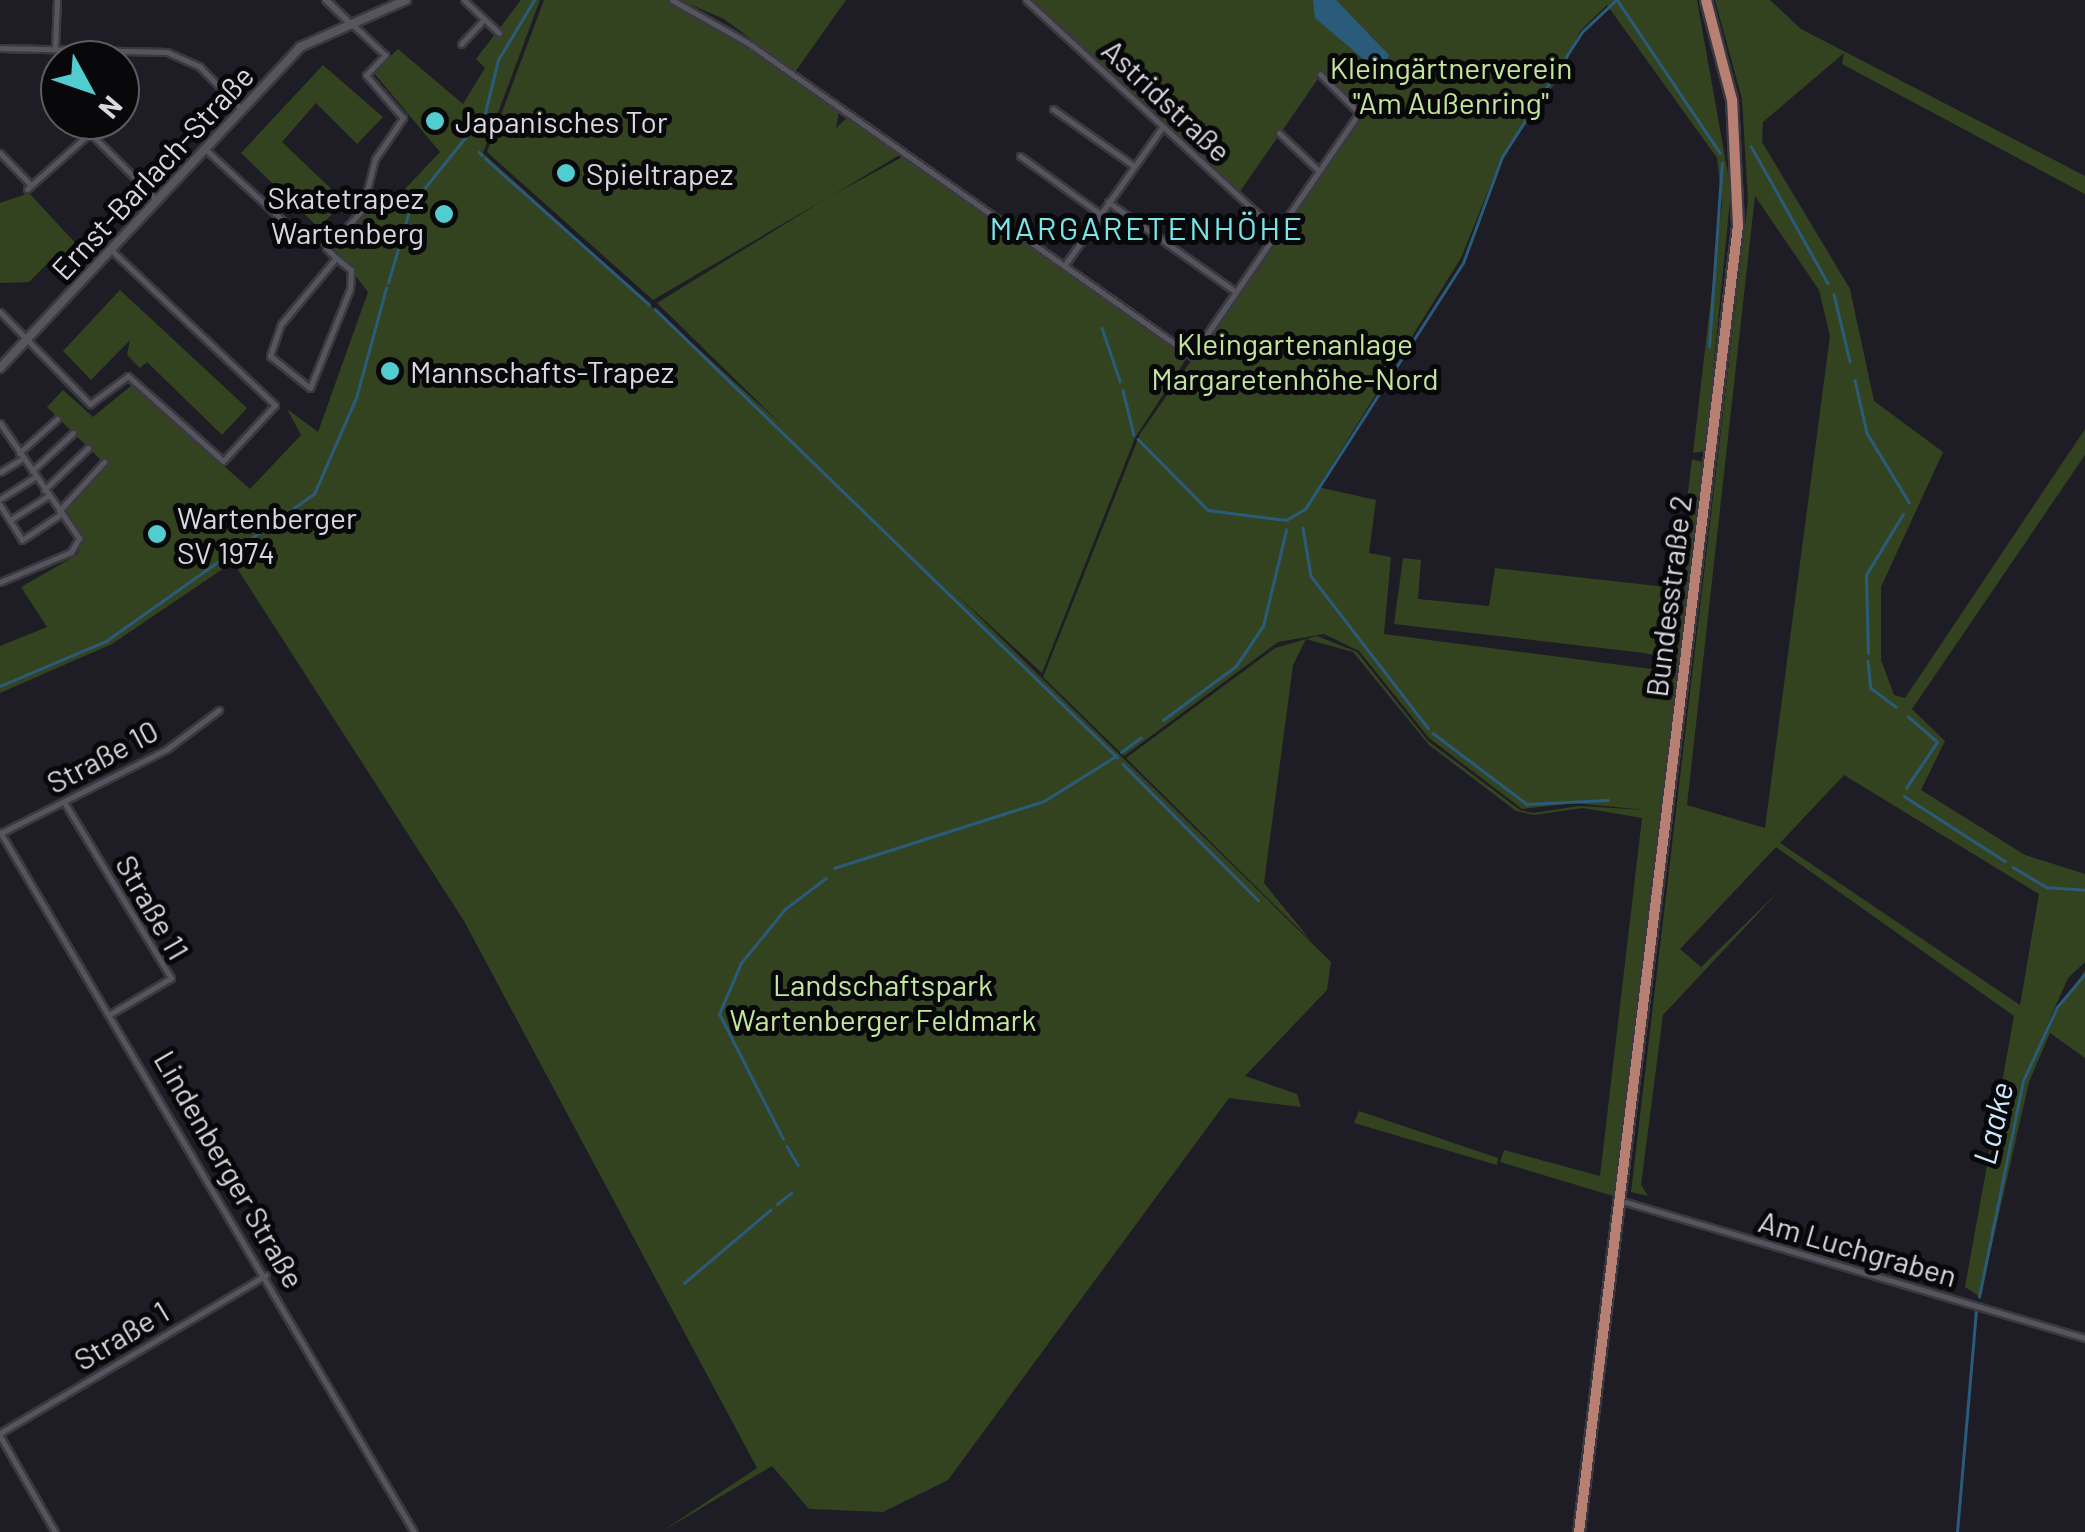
<!DOCTYPE html>
<html>
<head>
<meta charset="utf-8">
<style>
  body { margin:0 }
  #map { position:relative; width:2085px; height:1532px; overflow:hidden; background:#1e1d25; font-family:Barlow,sans-serif }
  div>[style] { position:absolute }
  [style*='--x'] { left:calc(var(--x)*1px); top:calc(var(--y)*1px); width:calc(var(--w)*1px); rotate:calc(var(--a)*1deg) }
  .green>* { inset:0; background:#33431f }
  .water>* { inset:0; background:#2a5b7a }
  .stream>* { height:2.5px; margin:-1.25px; padding:0 1.25px; transform-origin:1.25px; border-radius:1.25px; background:#2a5b7a }
  .roads { filter:drop-shadow(2px 0 #3a3940) drop-shadow(-2px 0 #3a3940) drop-shadow(0 2px #3a3940) drop-shadow(0 -2px #3a3940) }
  .minor>* { height:5px; margin:-2.5px; padding:0 2.5px; transform-origin:2.5px; border-radius:2.5px; background:#56555e }
  .tertiary>* { height:6px; margin:-3px; padding:0 3px; transform-origin:3px; border-radius:3px; background:#56555e }
  .secondary>* { height:8px; margin:-4px; padding:0 4px; transform-origin:4px; border-radius:4px; background:#56555e }
  .primary>* { height:10px; margin:-5px; padding:0 5px; transform-origin:5px; border-radius:5px; background:#b88072 }
  .dots>* { width:28px; height:28px; translate:-50% -50%; box-sizing:border-box; border:5px solid #08080b; border-radius:50% }
  span { translate:-50% -50%; white-space:nowrap; text-align:center; line-height:1.15; -webkit-text-stroke:10px #08080b; paint-order:stroke }
  .park-label { font-size:30px; color:#c4e69c }
  .street-label { font-size:30px; color:#d9d8de }
  .poi-label { font-size:30px; color:#d9d8de }
  .left { translate:0 -50%; text-align:left }
  .right { translate:-100% -50%; text-align:right }
  .neighbourhood-label { font-size:32px; color:#79e5e7; letter-spacing:2.5px }
  .water-label { font-size:32px; color:#cce8fd; font-style:italic }
  .north { position:absolute; left:40px; top:40px; width:100px; height:100px; box-sizing:border-box; background:#08080b; border:2px solid #5c5b5f; border-radius:50%; rotate:130deg; font-size:28px; font-weight:700; line-height:40px; text-align:center; color:#d9d8de }
  .north::after { content:''; display:block; margin:auto; width:35px; height:45px; background:#52cdcf; clip-path:polygon(50% 0,100% 100%,50% 72%,0 100%) }
</style>
</head>
<body>
<div id="map">
  <div class="green">
    <div style="clip-path:polygon(521px 0,540px 0,483px 153px,783px 426px,657px 303px,827px 198px,653px 300px,487px 152px,544px 0,667px 0,694px 12px,839px 111px,836px 128px,848px 117px,901px 154px,831px 196px,904px 156px,1188px 356px,1135px 438px,1042px 673px,955px 593px,1331px 962px,1327px 990px,1245px 1076px,1297px 1094px,1301px 1107px,1229px 1098px,948px 1480px,883px 1512px,809px 1509px,772px 1466px,661px 1532px,757px 1468px,464px 921px,233px 562px,112px 644px,0 693px,0 646px,47px 627px,21px 587px,77px 555px,84px 539px,63px 507px,104px 463px,47px 407px,63px 390px,93px 417px,132px 385px,250px 489px,301px 435px,287px 409px,318px 432px,368px 292px,333px 247px,373px 198px,386px 209px,440px 152px,373px 72px,398px 49px,463px 104px,485px 68px,476px 59px)"></div>
    <div style="clip-path:polygon(680px 0,846px 0,795px 72px,724px 19px)"></div>
    <div style="clip-path:polygon(1033px 0,1697px 0,1731px 191px,1705px 451px,1693px 453px,1722px 203px,1717px 158px,1607px 5px,1580px 31px,1560px 76px,1501px 159px,1461px 258px,1318px 487px,1376px 500px,1369px 553px,1391px 557px,1384px 634px,1666px 671px,1667px 658px,1644px 653px,1394px 624px,1403px 558px,1421px 560px,1418px 599px,1489px 606px,1495px 568px,1676px 588px,1692px 459px,1702px 462px,1613px 1196px,1500px 1162px,1504px 1150px,1600px 1176px,1642px 818px,1583px 808px,1534px 815px,1516px 811px,1429px 745px,1353px 652px,1306px 639px,1293px 665px,1264px 883px,1311px 941px,1126px 758px,1275px 648px,1317px 636px,1357px 652px,1428px 741px,1520px 810px,1533px 813px,1579px 806px,1646px 810px,1574px 803px,1522px 809px,1429px 738px,1359px 651px,1324px 634px,1278px 642px,1124px 756px,1043px 677px,1140px 434px,1364px 113px,1322px 73px,1239px 193px)"></div>
    <div style="clip-path:polygon(evenodd,1715px 0,1770px 0,1801px 29px,2085px 176px,2085px 194px,1842px 64px,1844px 53px,1763px 122px,1762px 142px,1850px 289px,1874px 401px,1943px 452px,1881px 587px,1881px 660px,1894px 695px,1905px 698px,2085px 429px,2085px 455px,1912px 709px,1945px 741px,1921px 790px,2025px 855px,2085px 874px,2085px 962px,2068px 978px,2046px 1028px,2085px 970px,2085px 1058px,2050px 1033px,2029px 1082px,1980px 1297px,1965px 1287px,2014px 1016px,1776px 847px,1680px 949px,1701px 967px,1780px 890px,1663px 1015px,1641px 1185px,1648px 1196px,1631px 1192px,1748px 201px,1742px 99px,1715px 0,1755px 196px,1819px 290px,1830px 336px,1765px 828px,1687px 805px,1755px 196px,1715px 0,1844px 775px,2039px 894px,2020px 1005px,1780px 843px,1844px 775px)"></div>
    <div style="clip-path:polygon(323px 65px,383px 117px,357px 144px,316px 103px,282px 142px,344px 201px,319px 228px,241px 153px)"></div>
    <div style="clip-path:polygon(29px 193px,80px 248px,74px 265px,59px 252px,29px 282px,0 283px,0 203px)"></div>
    <div style="clip-path:polygon(120px 290px,247px 408px,222px 435px,147px 362px,140px 368px,127px 355px,130px 340px,91px 380px,63px 351px)"></div>
    <div style="clip-path:polygon(1359px 1111px,1498px 1158px,1497px 1165px,1354px 1123px)"></div>
  </div>
  <div class="water">
    <div style="clip-path:polygon(1313px 0,1336px 0,1389px 55px,1381px 74px,1315px 18px)"></div>
  </div>
  <div class="stream">
    <div style="--x:1618;--y:1;--w:183;--a:56.1"></div>
    <div style="--x:1751;--y:146;--w:157;--a:60.7"></div>
    <div style="--x:479;--y:152;--w:4;--a:45"></div>
    <div style="--x:485;--y:158;--w:220;--a:41.7"></div>
    <div style="--x:388;--y:283;--w:81;--a:-73.6"></div>
    <div style="--x:411;--y:205;--w:118;--a:-51.2"></div>
    <div style="--x:485;--y:113;--w:55;--a:-76.2"></div>
    <div style="--x:498;--y:60;--w:70;--a:-59"></div>
    <div style="--x:1834;--y:294;--w:69;--a:76.6"></div>
    <div style="--x:655;--y:309;--w:644;--a:44.12"></div>
    <div style="--x:1102;--y:328;--w:56;--a:71.2"></div>
    <div style="--x:1709;--y:347;--w:184;--a:-86"></div>
    <div style="--x:1855;--y:380;--w:54;--a:77.2"></div>
    <div style="--x:1867;--y:433;--w:81;--a:58.7"></div>
    <div style="--x:1123;--y:390;--w:46;--a:76.3"></div>
    <div style="--x:1138;--y:439;--w:100;--a:45.4"></div>
    <div style="--x:1208;--y:510;--w:79;--a:7.3"></div>
    <div style="--x:1286;--y:520;--w:22;--a:-30"></div>
    <div style="--x:1305;--y:509;--w:292;--a:-57.3"></div>
    <div style="--x:1463;--y:263;--w:113;--a:-69.8"></div>
    <div style="--x:1502;--y:157;--w:148;--a:-57.4"></div>
    <div style="--x:1582;--y:32;--w:47;--a:-43.3"></div>
    <div style="--x:1303;--y:528;--w:49;--a:80.5"></div>
    <div style="--x:1311;--y:576;--w:192;--a:52.4"></div>
    <div style="--x:1868;--y:653;--w:78;--a:-91.5"></div>
    <div style="--x:1866;--y:575;--w:71;--a:-58.8"></div>
    <div style="--x:1868;--y:661;--w:27;--a:84"></div>
    <div style="--x:1871;--y:688;--w:31;--a:37"></div>
    <div style="--x:0;--y:686;--w:115;--a:-23"></div>
    <div style="--x:106;--y:641;--w:255;--a:-35.3"></div>
    <div style="--x:314;--y:494;--w:105;--a:-66.4"></div>
    <div style="--x:356;--y:398;--w:114;--a:-74.7"></div>
    <div style="--x:1163;--y:720;--w:91;--a:-36.5"></div>
    <div style="--x:1236;--y:666;--w:48;--a:-56"></div>
    <div style="--x:1263;--y:626;--w:99;--a:-76.5"></div>
    <div style="--x:1433;--y:733;--w:118;--a:37.1"></div>
    <div style="--x:1527;--y:804;--w:81;--a:-2.8"></div>
    <div style="--x:1121;--y:752;--w:24;--a:-36"></div>
    <div style="--x:1123;--y:764;--w:192;--a:45.2"></div>
    <div style="--x:1906;--y:788;--w:55;--a:-56"></div>
    <div style="--x:1937;--y:742;--w:38;--a:-139"></div>
    <div style="--x:1904;--y:796;--w:120;--a:32.8"></div>
    <div style="--x:2013;--y:867;--w:39;--a:31"></div>
    <div style="--x:2046;--y:887;--w:39;--a:4"></div>
    <div style="--x:834;--y:868;--w:220;--a:-17.7"></div>
    <div style="--x:1044;--y:801;--w:85;--a:-32"></div>
    <div style="--x:783;--y:1139;--w:140;--a:-117.1"></div>
    <div style="--x:719;--y:1014;--w:56;--a:-66.7"></div>
    <div style="--x:741;--y:963;--w:70;--a:-50.8"></div>
    <div style="--x:785;--y:909;--w:51;--a:-37.1"></div>
    <div style="--x:787;--y:1146;--w:22;--a:60"></div>
    <div style="--x:777;--y:1204;--w:18;--a:-38"></div>
    <div style="--x:684;--y:1283;--w:113;--a:-40.3"></div>
    <div style="--x:1979;--y:1297;--w:220;--a:-78.5"></div>
    <div style="--x:2023;--y:1081;--w:81;--a:-65.3"></div>
    <div style="--x:2057;--y:1007;--w:43;--a:-49.7"></div>
    <div style="--x:1957;--y:1532;--w:222;--a:-85.1"></div>
  </div>
  <div class="roads">
    <div class="minor">
      <div style="--x:464;--y:0;--w:48;--a:43.3"></div>
      <div style="--x:672;--y:0;--w:87;--a:29.5"></div>
      <div style="--x:748;--y:43;--w:543;--a:35.18"></div>
      <div style="--x:1192;--y:356;--w:295;--a:-55.5"></div>
      <div style="--x:1359;--y:113;--w:55;--a:-135"></div>
      <div style="--x:1026;--y:0;--w:342;--a:42.7"></div>
      <div style="--x:461;--y:44;--w:34;--a:-47"></div>
      <div style="--x:55;--y:47;--w:47;--a:-87.6"></div>
      <div style="--x:0;--y:48;--w:167;--a:1.4"></div>
      <div style="--x:167;--y:52;--w:36;--a:24"></div>
      <div style="--x:200;--y:67;--w:59;--a:45.7"></div>
      <div style="--x:100;--y:60;--w:11;--a:-85"></div>
      <div style="--x:1053;--y:109;--w:99;--a:35.1"></div>
      <div style="--x:1279;--y:133;--w:55;--a:43.5"></div>
      <div style="--x:97;--y:134;--w:14;--a:-90"></div>
      <div style="--x:205;--y:149;--w:137;--a:42.6"></div>
      <div style="--x:306;--y:242;--w:28;--a:0"></div>
      <div style="--x:334;--y:242;--w:43;--a:-48.8"></div>
      <div style="--x:362;--y:210;--w:53;--a:-75.7"></div>
      <div style="--x:375;--y:159;--w:50;--a:-55.7"></div>
      <div style="--x:403;--y:118;--w:57;--a:-130.7"></div>
      <div style="--x:366;--y:75;--w:28;--a:-46"></div>
      <div style="--x:385;--y:55;--w:44;--a:-136.8"></div>
      <div style="--x:0;--y:153;--w:42;--a:46"></div>
      <div style="--x:1020;--y:156;--w:99;--a:35.9"></div>
      <div style="--x:27;--y:189;--w:84;--a:-41.6"></div>
      <div style="--x:90;--y:133;--w:93;--a:45"></div>
      <div style="--x:1108;--y:202;--w:156;--a:35.1"></div>
      <div style="--x:326;--y:248;--w:14;--a:45"></div>
      <div style="--x:336;--y:258;--w:86;--a:129.8"></div>
      <div style="--x:281;--y:324;--w:34;--a:109"></div>
      <div style="--x:270;--y:356;--w:51;--a:38.7"></div>
      <div style="--x:310;--y:388;--w:107;--a:-68"></div>
      <div style="--x:350;--y:289;--w:19;--a:-87"></div>
      <div style="--x:351;--y:270;--w:19;--a:-141"></div>
      <div style="--x:1064;--y:266;--w:171;--a:-54.7"></div>
      <div style="--x:0;--y:312;--w:129;--a:45.6"></div>
      <div style="--x:90;--y:404;--w:47;--a:-36.4"></div>
      <div style="--x:128;--y:376;--w:127;--a:41.8"></div>
      <div style="--x:223;--y:461;--w:76;--a:-47.1"></div>
      <div style="--x:275;--y:405;--w:227;--a:-136.6"></div>
      <div style="--x:0;--y:423;--w:140;--a:55.5"></div>
      <div style="--x:79;--y:538;--w:16;--a:120"></div>
      <div style="--x:71;--y:552;--w:77;--a:157.1"></div>
      <div style="--x:19;--y:453;--w:51;--a:-41.8"></div>
      <div style="--x:32;--y:471;--w:56;--a:-42.8"></div>
      <div style="--x:0;--y:472;--w:27;--a:-31"></div>
      <div style="--x:44;--y:490;--w:61;--a:-43.7"></div>
      <div style="--x:0;--y:499;--w:41;--a:-32.2"></div>
      <div style="--x:0;--y:505;--w:41;--a:57.8"></div>
      <div style="--x:22;--y:540;--w:47;--a:-33.7"></div>
      <div style="--x:59;--y:511;--w:67;--a:-47.4"></div>
      <div style="--x:10;--y:520;--w:45;--a:-32.3"></div>
      <div style="--x:64;--y:802;--w:206;--a:58.7"></div>
      <div style="--x:171;--y:978;--w:69;--a:149.3"></div>
      <div style="--x:0;--y:832;--w:813;--a:59.4"></div>
      <div style="--x:1;--y:833;--w:186;--a:-26.8"></div>
      <div style="--x:167;--y:749;--w:65;--a:-36.9"></div>
      <div style="--x:1619;--y:1200;--w:486;--a:16.5"></div>
      <div style="--x:0;--y:1433;--w:309;--a:-30.7"></div>
      <div style="--x:0;--y:1436;--w:111;--a:60.2"></div>
    </div>
    <div class="tertiary">
      <div style="--x:326;--y:0;--w:29;--a:44"></div>
    </div>
    <div class="secondary">
      <div style="--x:0;--y:368;--w:439;--a:-46.9"></div>
      <div style="--x:300;--y:47;--w:116;--a:-23.9"></div>
    </div>
    <div class="primary">
      <div style="--x:1579;--y:1532;--w:1317;--a:-83.06"></div>
      <div style="--x:1738;--y:225;--w:125;--a:-92.7"></div>
      <div style="--x:1732;--y:100;--w:103;--a:-104.6"></div>
    </div>
  </div>
  <div class="dots">
    <div style="left:435px;top:121px;background:#52cdcf"></div>
    <div style="left:566px;top:173px;background:#52cdcf"></div>
    <div style="left:444px;top:214px;background:#52cdcf"></div>
    <div style="left:390px;top:371px;background:#52cdcf"></div>
    <div style="left:157px;top:534px;background:#52cdcf"></div>
  </div>
  <div class="park-label">
    <span style="left:1451px;top:84px">Kleingärtnerverein<br>"Am Außenring"</span>
    <span style="left:1295px;top:360px">Kleingartenanlage<br>Margaretenhöhe-Nord</span>
    <span style="left:883px;top:1001px">Landschaftspark<br>Wartenberger Feldmark</span>
  </div>
  <div class="street-label">
    <span style="left:1167px;top:100px;rotate:43deg">Astridstraße</span>
    <span style="left:152px;top:172px;rotate:-47deg">Ernst-Barlach-Straße</span>
    <span style="left:1668px;top:596px;rotate:-83deg">Bundesstraße 2</span>
    <span style="left:102px;top:756px;rotate:-28deg">Straße 10</span>
    <span style="left:153px;top:907px;rotate:60deg">Straße 11</span>
    <span style="left:230px;top:1169px;rotate:60deg">Lindenberger Straße</span>
    <span style="left:1858px;top:1248px;rotate:16deg">Am Luchgraben</span>
    <span style="left:121px;top:1335px;rotate:-31deg">Straße 1</span>
  </div>
  <div class="poi-label">
    <span class="left" style="left:455px;top:121px">Japanisches Tor</span>
    <span class="left" style="left:586px;top:173px">Spieltrapez</span>
    <span class="right" style="left:424px;top:214px">Skatetrapez<br>Wartenberg</span>
    <span class="left" style="left:410px;top:371px">Mannschafts-Trapez</span>
    <span class="left" style="left:177px;top:534px">Wartenberger<br>SV 1974</span>
  </div>
  <div class="neighbourhood-label">
    <span style="left:1147px;top:227px">MARGARETENHÖHE</span>
  </div>
  <div class="water-label">
    <span style="left:1992px;top:1123px;rotate:-77deg">Laake</span>
  </div>
  <div class="north">N</div>
</div>
</body>
</html>
